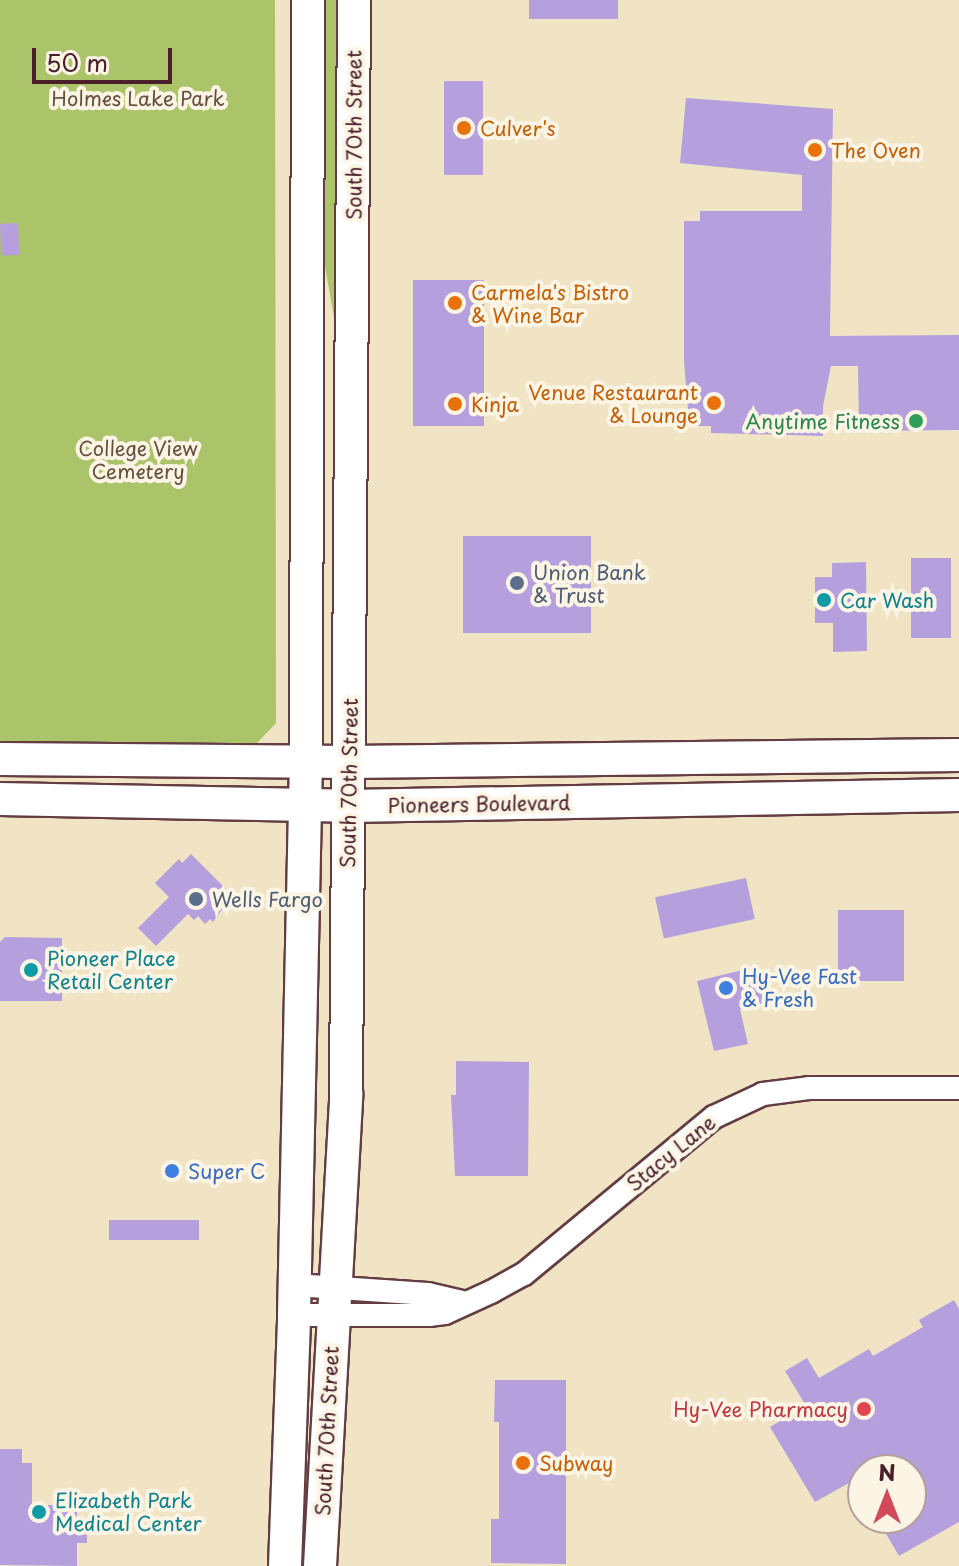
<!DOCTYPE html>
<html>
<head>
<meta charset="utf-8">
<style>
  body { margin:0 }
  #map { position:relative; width:959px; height:1566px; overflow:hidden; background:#f0e4c5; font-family:"Playpen Sans",sans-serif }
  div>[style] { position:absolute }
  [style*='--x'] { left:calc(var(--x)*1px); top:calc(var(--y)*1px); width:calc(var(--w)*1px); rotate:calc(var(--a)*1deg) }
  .green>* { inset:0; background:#abc46a }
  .building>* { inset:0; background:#b5a0dd; transform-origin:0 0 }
  .roads { filter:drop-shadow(2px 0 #633d42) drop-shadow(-2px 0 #633d42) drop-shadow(0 2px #633d42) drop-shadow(0 -2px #633d42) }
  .street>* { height:22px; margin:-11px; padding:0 11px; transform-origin:11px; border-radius:11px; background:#fff }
  .secondary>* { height:32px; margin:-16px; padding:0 16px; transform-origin:16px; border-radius:16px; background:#fff }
  .dots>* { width:22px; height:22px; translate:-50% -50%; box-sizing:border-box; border:4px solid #fcf5e5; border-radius:50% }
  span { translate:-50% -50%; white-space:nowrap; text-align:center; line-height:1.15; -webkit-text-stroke:8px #fcf5e5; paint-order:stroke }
  .park-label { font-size:20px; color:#67513e }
  .food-label { font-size:20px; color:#c56008 }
  .left { translate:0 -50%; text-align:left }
  .right { translate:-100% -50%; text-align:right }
  .street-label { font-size:20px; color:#4a1f2b }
  .leisure-label { font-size:20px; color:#27864d }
  .service-label { font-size:20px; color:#4e5e75 }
  .culture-label { font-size:20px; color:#0d838f }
  .shop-label { font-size:20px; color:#366cbe }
  .health-label { font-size:20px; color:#be3a42 }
  .north { position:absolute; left:847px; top:1454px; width:80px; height:80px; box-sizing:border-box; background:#fcf5e5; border:2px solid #b59f9b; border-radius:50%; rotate:0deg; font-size:22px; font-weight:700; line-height:32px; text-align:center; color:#4a1f2b }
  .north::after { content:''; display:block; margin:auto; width:28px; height:36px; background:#d1495b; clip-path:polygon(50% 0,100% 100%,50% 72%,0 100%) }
  .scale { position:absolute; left:32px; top:48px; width:140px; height:36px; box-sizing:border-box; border:4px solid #4a1f2b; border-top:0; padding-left:10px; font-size:24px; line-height:28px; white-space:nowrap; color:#4a1f2b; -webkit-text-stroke:6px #fcf5e5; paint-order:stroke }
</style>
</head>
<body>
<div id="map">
  <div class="green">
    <div style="clip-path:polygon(0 0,275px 0,276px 723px,257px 743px,0 741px)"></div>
    <div style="clip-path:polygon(319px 0,340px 0,336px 329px,320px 238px)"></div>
  </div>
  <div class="building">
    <div style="left:529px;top:0;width:89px;height:19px"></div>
    <div style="left:444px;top:81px;width:39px;height:94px"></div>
    <div style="clip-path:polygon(686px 98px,833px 109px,830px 336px,959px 335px,959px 430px,859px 431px,858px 366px,831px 366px,823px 406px,823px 436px,711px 433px,711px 426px,694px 426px,694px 410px,688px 410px,684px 361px,684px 221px,700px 221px,700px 211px,802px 211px,802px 175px,680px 163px)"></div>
    <div style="left:18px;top:223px;width:32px;height:18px;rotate:88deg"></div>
    <div style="left:413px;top:280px;width:71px;height:146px"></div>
    <div style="left:463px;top:536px;width:128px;height:97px"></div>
    <div style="left:911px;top:558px;width:40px;height:80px"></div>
    <div style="clip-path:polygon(866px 562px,867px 651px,833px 652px,833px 623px,815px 623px,815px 577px,832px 577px,832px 563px)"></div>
    <div style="clip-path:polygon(191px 854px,227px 890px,222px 895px,228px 901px,213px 922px,210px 919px,205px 924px,198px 916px,194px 920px,188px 914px,156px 946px,138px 928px,169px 897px,155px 883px,179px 859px,182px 863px)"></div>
    <div style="left:746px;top:878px;width:42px;height:93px;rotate:78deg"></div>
    <div style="left:838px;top:910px;width:66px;height:71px"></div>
    <div style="clip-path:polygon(5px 937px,62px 938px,62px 1001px,0 1001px,0 942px)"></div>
    <div style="clip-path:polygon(759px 966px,768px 1002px,740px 1009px,748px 1044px,714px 1051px,697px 981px)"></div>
    <div style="clip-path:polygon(456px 1061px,529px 1062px,528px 1176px,455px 1176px,451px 1095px,456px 1095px)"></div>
    <div style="left:109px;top:1220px;width:90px;height:20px"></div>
    <div style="clip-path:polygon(954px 1300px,959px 1309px,959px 1522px,899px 1556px,877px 1518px,911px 1518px,911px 1470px,863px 1470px,863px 1475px,815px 1502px,770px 1427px,806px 1406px,785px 1371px,807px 1358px,819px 1378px,869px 1349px,873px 1356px,923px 1327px,919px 1320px)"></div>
    <div style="clip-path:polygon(495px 1380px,566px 1380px,566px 1564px,491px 1563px,491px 1519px,499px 1519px,499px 1422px,494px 1422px)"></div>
    <div style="clip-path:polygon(0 1449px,22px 1449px,22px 1463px,32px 1463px,32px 1505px,77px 1505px,77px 1518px,87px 1518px,87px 1543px,77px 1543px,77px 1566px,0 1565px)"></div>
  </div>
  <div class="roads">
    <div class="street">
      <div style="--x:295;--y:1285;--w:133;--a:3.9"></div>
      <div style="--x:428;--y:1294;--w:35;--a:13"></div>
      <div style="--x:294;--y:1315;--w:135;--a:0"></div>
      <div style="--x:429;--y:1315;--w:16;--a:-7"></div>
      <div style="--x:445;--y:1313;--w:51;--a:-24.5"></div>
      <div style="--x:491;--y:1292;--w:38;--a:-29"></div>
      <div style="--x:524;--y:1274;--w:246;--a:-39.6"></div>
      <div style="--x:714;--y:1117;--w:54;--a:-25.1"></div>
      <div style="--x:763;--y:1094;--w:46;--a:-7.4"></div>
      <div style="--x:809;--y:1088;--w:150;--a:0"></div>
    </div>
    <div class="secondary">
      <div style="--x:0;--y:759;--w:349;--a:0.5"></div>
      <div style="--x:349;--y:762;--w:610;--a:-0.66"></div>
      <div style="--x:0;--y:799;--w:349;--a:1.1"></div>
      <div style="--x:349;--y:806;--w:610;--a:-1.03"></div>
      <div style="--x:285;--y:1566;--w:251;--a:-87.9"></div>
      <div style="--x:294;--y:1315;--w:554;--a:-88.76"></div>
      <div style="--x:306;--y:761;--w:761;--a:-89.85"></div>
      <div style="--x:320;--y:1566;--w:473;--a:-86.8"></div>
      <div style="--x:346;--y:1094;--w:1094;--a:-89.58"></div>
    </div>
  </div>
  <div class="dots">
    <div style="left:464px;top:128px;background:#e8710a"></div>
    <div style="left:815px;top:150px;background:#e8710a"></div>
    <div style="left:455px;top:303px;background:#e8710a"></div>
    <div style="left:714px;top:403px;background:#e8710a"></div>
    <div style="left:455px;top:404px;background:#e8710a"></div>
    <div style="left:916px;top:421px;background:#2e9e5b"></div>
    <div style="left:517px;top:583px;background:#5c6f8a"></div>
    <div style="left:824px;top:600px;background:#0f9aa8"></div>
    <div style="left:196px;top:899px;background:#5c6f8a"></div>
    <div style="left:31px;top:970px;background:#0f9aa8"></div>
    <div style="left:726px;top:988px;background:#3f7fe0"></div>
    <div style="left:172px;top:1171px;background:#3f7fe0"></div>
    <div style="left:864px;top:1409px;background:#e0444e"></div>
    <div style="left:523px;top:1463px;background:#e8710a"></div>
    <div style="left:39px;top:1512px;background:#0f9aa8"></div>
  </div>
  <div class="park-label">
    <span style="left:138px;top:98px">Holmes Lake Park</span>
    <span style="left:138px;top:460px">College View<br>Cemetery</span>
  </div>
  <div class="food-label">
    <span class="left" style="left:480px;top:128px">Culver's</span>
    <span class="left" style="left:831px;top:150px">The Oven</span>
    <span class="left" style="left:471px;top:304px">Carmela's Bistro<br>&amp; Wine Bar</span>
    <span class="right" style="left:698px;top:404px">Venue Restaurant<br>&amp; Lounge</span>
    <span class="left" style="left:471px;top:404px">Kinja</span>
    <span class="left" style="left:539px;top:1463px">Subway</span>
  </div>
  <div class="street-label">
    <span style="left:354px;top:135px;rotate:-90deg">South 70th Street</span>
    <span style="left:349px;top:783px;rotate:-89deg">South 70th Street</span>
    <span style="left:479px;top:804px;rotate:-1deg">Pioneers Boulevard</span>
    <span style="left:671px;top:1153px;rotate:-39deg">Stacy Lane</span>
    <span style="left:327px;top:1431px;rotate:-87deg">South 70th Street</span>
  </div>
  <div class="leisure-label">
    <span class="right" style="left:900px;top:421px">Anytime Fitness</span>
  </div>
  <div class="service-label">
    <span class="left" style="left:533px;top:584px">Union Bank<br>&amp; Trust</span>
    <span class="left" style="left:212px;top:899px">Wells Fargo</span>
  </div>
  <div class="culture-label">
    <span class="left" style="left:840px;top:600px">Car Wash</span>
    <span class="left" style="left:47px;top:970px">Pioneer Place<br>Retail Center</span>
    <span class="left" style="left:55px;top:1512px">Elizabeth Park<br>Medical Center</span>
  </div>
  <div class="shop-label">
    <span class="left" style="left:742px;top:988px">Hy-Vee Fast<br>&amp; Fresh</span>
    <span class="left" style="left:188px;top:1171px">Super C</span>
  </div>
  <div class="health-label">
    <span class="right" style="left:848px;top:1409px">Hy-Vee Pharmacy</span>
  </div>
  <div class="north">N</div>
  <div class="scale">50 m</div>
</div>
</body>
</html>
